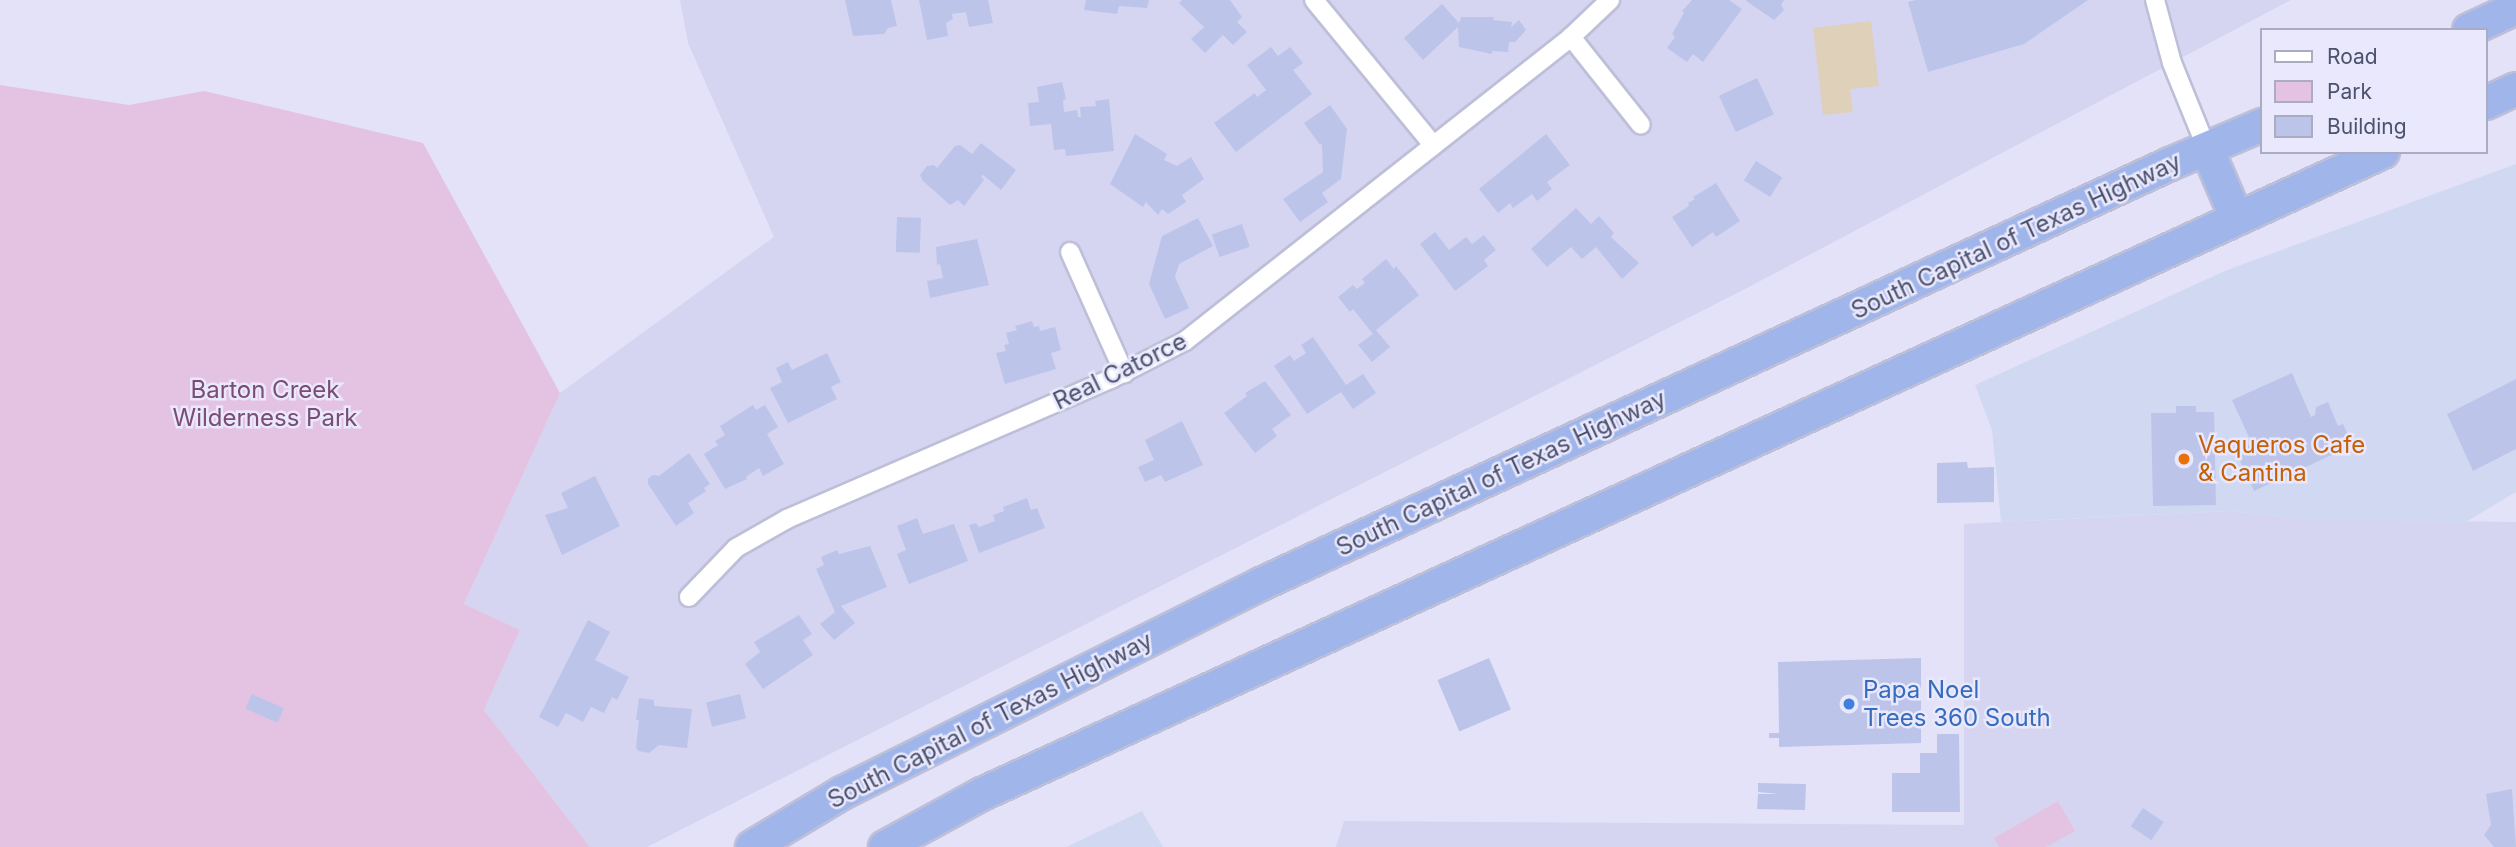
<!DOCTYPE html>
<html>
<head>
<meta charset="utf-8">
<style>
  body { margin:0 }
  #map { position:relative; width:2516px; height:847px; overflow:hidden; background:#e4e2f8; font-family:Inter,sans-serif }
  div>[style] { position:absolute }
  [style*='--x'] { left:calc(var(--x)*1px); top:calc(var(--y)*1px); width:calc(var(--w)*1px); rotate:calc(var(--a)*1deg) }
  .residential>* { inset:0; background:#d5d5f1 }
  .commercial>* { inset:0; background:#d1d9f2 }
  .green>* { inset:0; background:#e4c3e2 }
  .water>* { inset:0; background:#dfd0ba }
  .building>* { inset:0; background:#bdc4ea; transform-origin:0 0 }
  .roads { filter:drop-shadow(2px 0 #bdbfd8) drop-shadow(-2px 0 #bdbfd8) drop-shadow(0 2px #bdbfd8) drop-shadow(0 -2px #bdbfd8) }
  .street>* { height:18px; margin:-9px; padding:0 9px; transform-origin:9px; border-radius:9px; background:#fff }
  .highway>* { height:32px; margin:-16px; padding:0 16px; transform-origin:16px; border-radius:16px; background:#a0b6eb }
  .dots>* { width:19px; height:19px; translate:-50% -50%; box-sizing:border-box; border:4px solid #e9e8fc; border-radius:50% }
  span { translate:-50% -50%; white-space:nowrap; text-align:center; line-height:1.15; -webkit-text-stroke:5px #e9e8fc; paint-order:stroke }
  .street-label { font-size:24px; color:#4c526d }
  .park-label { font-size:24px; color:#7c4c74 }
  .food-label { font-size:24px; color:#c56008 }
  .left { translate:0 -50%; text-align:left }
  .shop-label { font-size:24px; color:#366cbe }
  .legend { position:absolute; left:2260px; top:28px; width:228px; height:126px; box-sizing:border-box; background:#e9e8fc; border:2px solid #aaacc3; margin:0; padding:9px 12px; list-style:none; font-size:21px; color:#4c526d }
  .legend li { display:flex; align-items:center; gap:14px; height:35px }
  .legend b { width:35px; border:2px solid #aaacc3 }
</style>
</head>
<body>
<div id="map">
  <div class="residential">
    <div style="clip-path:polygon(680px 0,2291px 0,1745px 289px,647px 847px,590px 847px,484px 710px,520px 630px,464px 604px,560px 393px,774px 237px,688px 43px)"></div>
    <div style="clip-path:polygon(2231px 511px,2298px 519px,2516px 522px,2516px 847px,1336px 847px,1344px 821px,1964px 825px,1964px 524px)"></div>
  </div>
  <div class="commercial">
    <div style="clip-path:polygon(2516px 164px,2516px 492px,2464px 523px,2298px 519px,2231px 511px,2001px 522px,1992px 430px,1975px 385px,2227px 270px)"></div>
    <div style="clip-path:polygon(1142px 811px,1163px 847px,1066px 847px)"></div>
  </div>
  <div class="green">
    <div style="clip-path:polygon(0 85px,129px 105px,204px 91px,423px 143px,560px 393px,464px 604px,520px 630px,484px 710px,590px 847px,0 847px)"></div>
    <div style="clip-path:polygon(2058px 801px,2075px 831px,2046px 847px,1999px 847px,1994px 838px)"></div>
  </div>
  <div class="water">
    <div style="clip-path:polygon(1871px 21px,1879px 86px,1850px 89px,1853px 112px,1823px 115px,1813px 28px)"></div>
  </div>
  <div class="building">
    <div style="clip-path:polygon(845px 0,891px 0,897px 26px,888px 28px,884px 34px,853px 36px)"></div>
    <div style="clip-path:polygon(919px 0,988px 0,993px 23px,969px 27px,966px 12px,952px 14px,953px 19px,946px 23px,948px 36px,927px 40px)"></div>
    <div style="clip-path:polygon(1086px 0,1149px 0,1147px 8px,1119px 6px,1117px 14px,1084px 10px)"></div>
    <div style="clip-path:polygon(1182px 0,1230px 0,1242px 17px,1237px 22px,1247px 32px,1233px 45px,1223px 35px,1205px 53px,1191px 39px,1204px 27px,1179px 3px)"></div>
    <div style="clip-path:polygon(1692px 0,1729px 0,1742px 9px,1703px 62px,1693px 54px,1687px 62px,1667px 48px,1675px 37px,1672px 34px,1684px 13px,1682px 11px)"></div>
    <div style="clip-path:polygon(1745px 0,1784px 0,1781px 5px,1784px 10px,1774px 20px)"></div>
    <div style="clip-path:polygon(1916px 0,2088px 0,2024px 44px,1928px 72px,1908px 2px)"></div>
    <div style="clip-path:polygon(1442px 4px,1459px 23px,1461px 17px,1494px 17px,1493px 20px,1512px 22px,1511px 27px,1519px 20px,1526px 30px,1515px 42px,1509px 42px,1508px 52px,1492px 51px,1492px 54px,1459px 47px,1458px 27px,1423px 60px,1404px 38px)"></div>
    <div style="clip-path:polygon(1271px 47px,1278px 56px,1290px 47px,1303px 63px,1293px 70px,1312px 94px,1236px 152px,1214px 123px,1255px 93px,1257px 97px,1266px 90px,1247px 65px)"></div>
    <div style="left:1757px;top:78px;width:40px;height:42px;rotate:65deg"></div>
    <div style="clip-path:polygon(1062px 82px,1066px 99px,1063px 100px,1064px 112px,1077px 110px,1078px 117px,1081px 117px,1080px 107px,1096px 106px,1095px 101px,1109px 99px,1114px 151px,1066px 156px,1065px 149px,1054px 150px,1051px 124px,1030px 126px,1028px 103px,1039px 102px,1037px 87px)"></div>
    <div style="clip-path:polygon(1330px 105px,1347px 129px,1341px 179px,1322px 193px,1328px 202px,1300px 222px,1283px 199px,1323px 172px,1322px 143px,1320px 145px,1304px 123px)"></div>
    <div style="clip-path:polygon(1135px 134px,1167px 154px,1164px 160px,1177px 166px,1191px 157px,1204px 179px,1182px 195px,1186px 202px,1168px 214px,1162px 209px,1158px 215px,1146px 202px,1143px 207px,1110px 184px)"></div>
    <div style="clip-path:polygon(1546px 134px,1570px 165px,1547px 182px,1552px 189px,1537px 201px,1532px 194px,1513px 208px,1510px 203px,1498px 213px,1479px 189px)"></div>
    <div style="clip-path:polygon(981px 143px,1016px 170px,1001px 190px,983px 175px,981px 177px,984px 180px,964px 206px,958px 200px,950px 205px,923px 181px,920px 175px,927px 166px,934px 165px,937px 168px,955px 146px,960px 145px,972px 154px)"></div>
    <div style="left:1756px;top:161px;width:31px;height:23px;rotate:32deg"></div>
    <div style="clip-path:polygon(1716px 183px,1740px 221px,1716px 237px,1713px 232px,1692px 247px,1672px 217px,1689px 206px,1688px 203px,1695px 199px,1693px 197px)"></div>
    <div style="clip-path:polygon(1576px 208px,1591px 224px,1599px 216px,1614px 233px,1611px 237px,1639px 263px,1622px 279px,1596px 247px,1582px 259px,1571px 247px,1547px 267px,1531px 249px)"></div>
    <div style="left:897px;top:217px;width:24px;height:35px;rotate:2deg"></div>
    <div style="clip-path:polygon(1198px 218px,1213px 246px,1179px 264px,1175px 277px,1189px 308px,1165px 319px,1149px 284px,1162px 236px)"></div>
    <div style="left:1242px;top:224px;width:24px;height:32px;rotate:71deg"></div>
    <div style="clip-path:polygon(1435px 232px,1449px 250px,1466px 237px,1472px 244px,1484px 235px,1496px 250px,1484px 260px,1488px 266px,1455px 291px,1420px 244px)"></div>
    <div style="clip-path:polygon(977px 239px,989px 285px,930px 298px,927px 281px,943px 278px,940px 264px,937px 265px,936px 247px)"></div>
    <div style="clip-path:polygon(1386px 259px,1394px 269px,1396px 266px,1419px 295px,1376px 330px,1390px 347px,1372px 362px,1358px 345px,1373px 334px,1353px 309px,1350px 312px,1338px 297px,1353px 285px,1357px 289px,1365px 283px,1362px 279px)"></div>
    <div style="clip-path:polygon(1032px 321px,1034px 327px,1039px 326px,1040px 331px,1055px 327px,1061px 350px,1051px 353px,1056px 369px,1005px 384px,996px 353px,1006px 351px,1004px 345px,1009px 344px,1006px 333px,1017px 330px,1015px 326px)"></div>
    <div style="clip-path:polygon(1313px 337px,1346px 385px,1363px 374px,1376px 393px,1353px 409px,1341px 392px,1307px 414px,1274px 366px,1290px 355px,1294px 361px,1306px 353px,1301px 345px)"></div>
    <div style="clip-path:polygon(827px 353px,841px 382px,831px 387px,837px 399px,788px 423px,770px 388px,782px 382px,776px 368px,788px 362px,792px 370px)"></div>
    <div style="clip-path:polygon(2292px 373px,2311px 417px,2315px 415px,2316px 407px,2328px 402px,2338px 426px,2343px 424px,2353px 445px,2254px 491px,2235px 450px,2252px 444px,2232px 400px)"></div>
    <div style="clip-path:polygon(2516px 379px,2516px 449px,2473px 471px,2447px 414px)"></div>
    <div style="clip-path:polygon(1265px 381px,1291px 415px,1272px 429px,1277px 436px,1255px 453px,1224px 413px,1247px 396px,1245px 393px)"></div>
    <div style="clip-path:polygon(753px 405px,756px 410px,765px 405px,778px 427px,767px 434px,784px 464px,763px 476px,759px 468px,746px 477px,747px 479px,725px 489px,704px 454px,718px 445px,715px 441px,725px 435px,720px 426px)"></div>
    <div style="clip-path:polygon(2176px 406px,2196px 406px,2196px 412px,2214px 412px,2216px 505px,2153px 506px,2151px 413px,2176px 413px)"></div>
    <div style="clip-path:polygon(1182px 421px,1203px 465px,1165px 482px,1161px 475px,1145px 482px,1138px 467px,1154px 460px,1145px 440px)"></div>
    <div style="clip-path:polygon(689px 453px,710px 484px,704px 488px,706px 491px,688px 503px,694px 513px,676px 526px,648px 484px,648px 479px,653px 475px,659px 476px)"></div>
    <div style="clip-path:polygon(1967px 462px,1968px 468px,1994px 467px,1994px 502px,1937px 503px,1937px 463px)"></div>
    <div style="clip-path:polygon(595px 476px,620px 526px,562px 555px,545px 515px,568px 508px,561px 493px)"></div>
    <div style="clip-path:polygon(1027px 498px,1031px 510px,1037px 508px,1045px 528px,979px 553px,969px 525px,976px 523px,979px 527px,995px 521px,993px 515px,1004px 511px,1003px 507px)"></div>
    <div style="clip-path:polygon(917px 518px,923px 534px,954px 524px,968px 561px,909px 584px,897px 554px,906px 550px,897px 526px)"></div>
    <div style="clip-path:polygon(870px 546px,887px 587px,841px 606px,855px 623px,834px 640px,820px 624px,835px 612px,816px 569px,824px 565px,821px 557px,837px 550px,839px 554px)"></div>
    <div style="clip-path:polygon(799px 615px,812px 634px,803px 640px,813px 655px,763px 689px,745px 664px,760px 652px,754px 642px)"></div>
    <div style="clip-path:polygon(588px 620px,610px 632px,595px 660px,629px 677px,617px 700px,612px 697px,604px 713px,591px 707px,583px 722px,566px 713px,558px 727px,539px 717px)"></div>
    <div style="left:1489px;top:658px;width:56px;height:56px;rotate:67deg"></div>
    <div style="clip-path:polygon(1921px 658px,1921px 743px,1779px 747px,1779px 738px,1769px 738px,1769px 733px,1779px 733px,1778px 662px)"></div>
    <div style="left:252px;top:694px;width:35px;height:16px;rotate:24deg"></div>
    <div style="left:740px;top:694px;width:25px;height:35px;rotate:76deg"></div>
    <div style="clip-path:polygon(639px 698px,654px 700px,654px 706px,692px 709px,687px 748px,659px 745px,649px 753px,638px 751px,636px 747px,639px 720px,636px 720px)"></div>
    <div style="clip-path:polygon(1937px 734px,1959px 734px,1960px 812px,1892px 812px,1892px 773px,1920px 773px,1920px 753px,1937px 753px)"></div>
    <div style="clip-path:polygon(1758px 783px,1806px 784px,1805px 810px,1757px 809px,1758px 794px,1779px 794px,1758px 792px)"></div>
    <div style="clip-path:polygon(2512px 789px,2516px 847px,2494px 847px,2484px 835px,2491px 825px,2486px 794px)"></div>
    <div style="left:2143px;top:808px;width:25px;height:22px;rotate:34deg"></div>
  </div>
  <div class="roads">
    <div class="street">
      <div style="--x:1314;--y:0;--w:188;--a:50.6"></div>
      <div style="--x:2155;--y:0;--w:65;--a:74.9"></div>
      <div style="--x:2172;--y:63;--w:93;--a:67.9"></div>
      <div style="--x:1571;--y:37;--w:112;--a:51.5"></div>
      <div style="--x:1070;--y:252;--w:133;--a:65.9"></div>
      <div style="--x:689;--y:597;--w:68;--a:-46.2"></div>
      <div style="--x:736;--y:548;--w:59;--a:-29.6"></div>
      <div style="--x:787;--y:519;--w:353;--a:-23.4"></div>
      <div style="--x:1111;--y:379;--w:83;--a:-27.2"></div>
      <div style="--x:1185;--y:341;--w:491;--a:-38.2"></div>
      <div style="--x:1571;--y:37;--w:54;--a:-43.5"></div>
    </div>
    <div class="highway">
      <div style="--x:2469;--y:30;--w:52;--a:-25.1"></div>
      <div style="--x:2486;--y:103;--w:33;--a:-25"></div>
      <div style="--x:2207;--y:149;--w:76;--a:66.8"></div>
      <div style="--x:752;--y:847;--w:105;--a:-31"></div>
      <div style="--x:842;--y:793;--w:468;--a:-26.5"></div>
      <div style="--x:1261;--y:584;--w:1001;--a:-24.8"></div>
      <div style="--x:2170;--y:164;--w:100;--a:-23"></div>
      <div style="--x:885;--y:847;--w:111;--a:-28.7"></div>
      <div style="--x:982;--y:794;--w:1541;--a:-24.62"></div>
    </div>
  </div>
  <div class="dots">
    <div style="left:2184px;top:459px;background:#e8710a"></div>
    <div style="left:1849px;top:704px;background:#3f7fe0"></div>
  </div>
  <div class="street-label">
    <span style="left:2016px;top:236px;rotate:-25deg">South Capital of Texas Highway</span>
    <span style="left:1120px;top:371px;rotate:-26deg">Real Catorce</span>
    <span style="left:1501px;top:473px;rotate:-25deg">South Capital of Texas Highway</span>
    <span style="left:990px;top:720px;rotate:-27deg">South Capital of Texas Highway</span>
  </div>
  <div class="park-label">
    <span style="left:265px;top:404px">Barton Creek<br>Wilderness Park</span>
  </div>
  <div class="food-label">
    <span class="left" style="left:2198px;top:459px">Vaqueros Cafe<br>&amp; Cantina</span>
  </div>
  <div class="shop-label">
    <span class="left" style="left:1863px;top:704px">Papa Noel<br>Trees 360 South</span>
  </div>
  <ul class="legend">
  <li><b style="height:9px;background:#fff"></b>Road</li>
  <li><b style="height:19px;background:#e4c3e2"></b>Park</li>
  <li><b style="height:19px;background:#bdc4ea"></b>Building</li>
  </ul>
</div>
</body>
</html>
